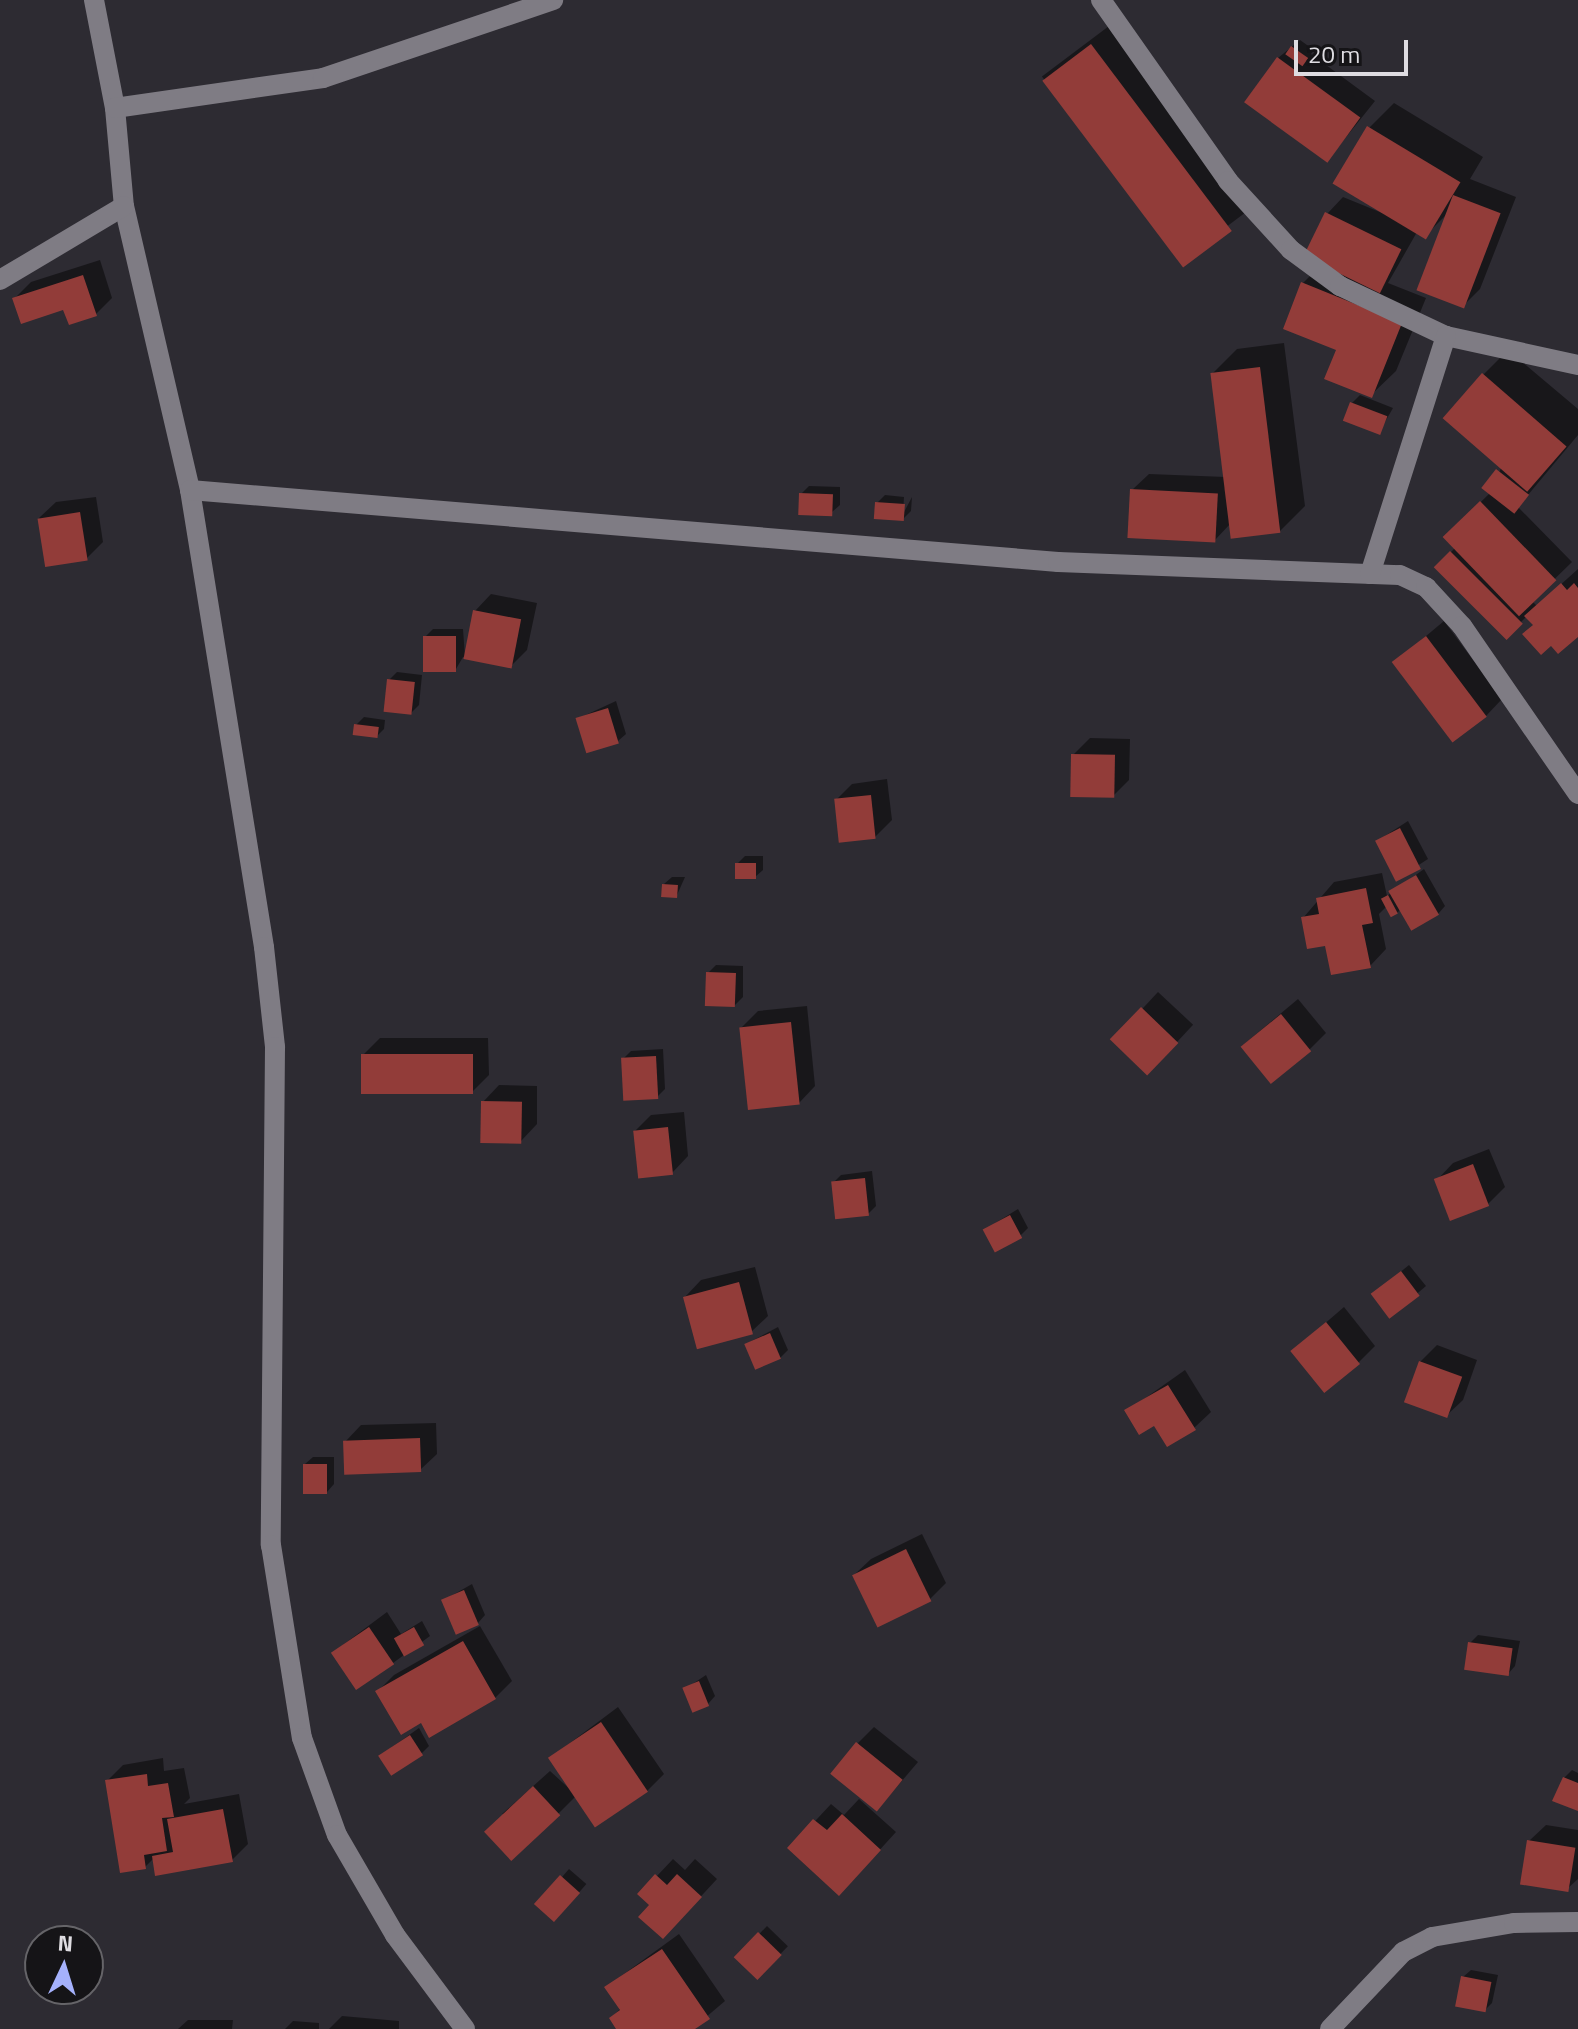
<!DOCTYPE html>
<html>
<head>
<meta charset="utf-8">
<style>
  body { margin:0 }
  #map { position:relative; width:1578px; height:2029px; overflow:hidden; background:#2d2b32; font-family:"Titillium Web",sans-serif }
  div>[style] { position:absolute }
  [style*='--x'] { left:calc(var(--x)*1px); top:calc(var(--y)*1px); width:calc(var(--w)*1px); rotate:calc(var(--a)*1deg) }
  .shadow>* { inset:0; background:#0007; transform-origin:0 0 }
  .building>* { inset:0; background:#923c39; transform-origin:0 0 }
  .street>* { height:20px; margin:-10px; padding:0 10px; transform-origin:10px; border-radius:10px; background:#7f7c84 }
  span { translate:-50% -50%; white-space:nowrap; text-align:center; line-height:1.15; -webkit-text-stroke:6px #151417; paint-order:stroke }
  .north { position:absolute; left:24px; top:1925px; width:80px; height:80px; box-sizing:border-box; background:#151417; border:2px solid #656468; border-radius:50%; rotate:4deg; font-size:22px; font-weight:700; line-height:32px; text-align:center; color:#dedce1 }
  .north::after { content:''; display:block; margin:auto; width:28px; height:36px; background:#a5b1fc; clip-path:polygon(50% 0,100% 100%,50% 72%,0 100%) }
  .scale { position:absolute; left:1294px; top:40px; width:114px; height:36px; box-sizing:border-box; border:4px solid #dedce1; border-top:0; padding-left:10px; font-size:24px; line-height:28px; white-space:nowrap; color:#dedce1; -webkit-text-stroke:6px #151417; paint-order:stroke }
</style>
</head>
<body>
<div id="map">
  <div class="shadow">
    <div style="left:1117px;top:20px;width:231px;height:94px;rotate:53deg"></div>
    <div style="clip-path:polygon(1300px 40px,1314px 50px,1311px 54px,1375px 101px,1327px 161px,1278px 58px)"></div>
    <div style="clip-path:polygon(1394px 103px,1483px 157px,1470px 179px,1516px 197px,1480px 289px,1464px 305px,1449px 212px,1424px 237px,1417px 232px,1388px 283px,1426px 298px,1396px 371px,1371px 395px,1303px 283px,1323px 263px,1327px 214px,1343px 197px,1392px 217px,1369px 128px)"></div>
    <div style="clip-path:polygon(100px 260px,112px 298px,96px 314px,15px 298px,31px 282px)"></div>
    <div style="clip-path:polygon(1284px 343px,1305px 506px,1280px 531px,1231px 523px,1215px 540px,1132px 490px,1149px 474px,1226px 477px,1212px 374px,1237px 349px)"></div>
    <div style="clip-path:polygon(1508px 350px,1578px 409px,1578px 435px,1518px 507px,1572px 562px,1532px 601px,1537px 606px,1578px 569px,1578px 634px,1535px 625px,1527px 616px,1506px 637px,1436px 567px,1455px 548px,1445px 537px,1490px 493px,1502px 466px,1483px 375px)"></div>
    <div style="clip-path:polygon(1360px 395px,1393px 408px,1378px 434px,1352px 403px)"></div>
    <div style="clip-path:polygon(809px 486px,840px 487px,840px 505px,832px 512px,801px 494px)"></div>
    <div style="clip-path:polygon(885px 495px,904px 497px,903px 514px,912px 497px,911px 511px,903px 519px,877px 503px)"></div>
    <div style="clip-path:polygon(96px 497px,103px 542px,87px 558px,39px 518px,56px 502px)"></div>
    <div style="clip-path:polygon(491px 594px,537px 603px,527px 650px,511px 666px,463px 657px,456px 669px,425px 637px,433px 629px,463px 629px,465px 657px,475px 611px)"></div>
    <div style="clip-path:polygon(1444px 621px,1502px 699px,1486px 716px,1395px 662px)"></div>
    <div style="clip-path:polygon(397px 672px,422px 675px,419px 705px,411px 713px,389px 680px)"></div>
    <div style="clip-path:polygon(616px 701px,626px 734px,618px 741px,577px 719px)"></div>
    <div style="clip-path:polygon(364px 717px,385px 720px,384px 729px,376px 737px,356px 725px)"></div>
    <div style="clip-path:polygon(1090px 738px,1130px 739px,1129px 780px,1113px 796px,1073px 755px)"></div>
    <div style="clip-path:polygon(887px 779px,892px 820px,875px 837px,836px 800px,852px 784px)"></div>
    <div style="clip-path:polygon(1408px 821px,1428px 859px,1397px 879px,1377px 841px)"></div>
    <div style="clip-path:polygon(745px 856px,763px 856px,763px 870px,755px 877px,737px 864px)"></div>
    <div style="clip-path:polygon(1424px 869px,1445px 906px,1438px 914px,1401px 909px,1397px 913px,1387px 906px,1379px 914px,1386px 949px,1370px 966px,1327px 943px,1303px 918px,1334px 882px,1382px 873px,1387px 896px)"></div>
    <div style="clip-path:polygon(672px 877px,685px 877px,677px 895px,664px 884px)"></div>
    <div style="clip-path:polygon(716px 965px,743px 966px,743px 997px,735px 1005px,708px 973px)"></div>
    <div style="left:1158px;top:992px;width:48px;height:65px;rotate:43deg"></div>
    <div style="clip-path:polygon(1298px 999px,1326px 1033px,1309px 1050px,1242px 1046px)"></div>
    <div style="clip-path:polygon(807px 1006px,815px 1086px,799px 1103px,741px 1028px,758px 1011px)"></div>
    <div style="clip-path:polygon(380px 1038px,488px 1038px,489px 1075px,472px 1092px,363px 1055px)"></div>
    <div style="clip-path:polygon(663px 1049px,665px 1089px,657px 1097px,623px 1059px,631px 1051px)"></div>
    <div style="clip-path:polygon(499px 1085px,537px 1086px,537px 1124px,521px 1141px,483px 1102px)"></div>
    <div style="clip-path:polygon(684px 1112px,688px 1156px,672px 1173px,635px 1131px,651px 1115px)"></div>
    <div style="clip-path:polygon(1489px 1149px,1505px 1187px,1488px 1204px,1452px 1218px,1437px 1180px,1453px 1163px)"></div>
    <div style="clip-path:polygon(872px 1171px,876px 1206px,868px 1214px,833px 1183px,841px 1175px)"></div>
    <div style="clip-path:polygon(1018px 1209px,1028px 1228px,1020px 1236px,984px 1230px)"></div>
    <div style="clip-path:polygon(1409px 1265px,1426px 1286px,1391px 1316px,1382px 1287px)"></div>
    <div style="clip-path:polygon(755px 1267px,768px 1316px,751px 1332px,685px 1297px,701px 1280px)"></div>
    <div style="clip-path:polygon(1344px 1307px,1375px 1346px,1358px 1363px,1293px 1351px)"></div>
    <div style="clip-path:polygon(778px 1327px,788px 1350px,780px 1358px,746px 1344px)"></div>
    <div style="clip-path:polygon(1437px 1345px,1477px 1360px,1463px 1400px,1446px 1416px,1420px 1362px)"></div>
    <div style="clip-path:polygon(1185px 1370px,1211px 1412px,1194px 1428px,1155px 1423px,1127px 1411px)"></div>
    <div style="clip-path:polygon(436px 1423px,437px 1454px,420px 1470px,345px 1442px,361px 1425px)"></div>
    <div style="clip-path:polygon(313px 1457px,334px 1457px,334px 1484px,327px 1492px,305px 1464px)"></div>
    <div style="clip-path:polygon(922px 1534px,946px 1583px,930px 1599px,854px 1575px,871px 1559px)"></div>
    <div style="clip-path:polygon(472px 1584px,485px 1615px,478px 1623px,444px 1600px)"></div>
    <div style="clip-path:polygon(387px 1612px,401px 1634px,422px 1621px,430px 1636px,393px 1663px,332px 1653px)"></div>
    <div style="clip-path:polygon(480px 1626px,512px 1681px,495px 1698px,422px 1721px,377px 1692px,394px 1675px)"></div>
    <div style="clip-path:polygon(1478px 1635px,1520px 1641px,1515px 1666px,1508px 1674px,1470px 1643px)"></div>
    <div style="clip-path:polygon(706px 1675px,715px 1696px,708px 1704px,685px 1689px)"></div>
    <div style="clip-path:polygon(618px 1707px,664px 1774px,647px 1791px,595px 1824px,576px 1796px,558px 1814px,502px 1814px,550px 1771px,574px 1793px,550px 1758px)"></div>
    <div style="clip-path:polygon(874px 1727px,918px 1762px,878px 1809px,858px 1743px)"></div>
    <div style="clip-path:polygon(419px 1728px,429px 1746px,422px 1753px,381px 1755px)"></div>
    <div style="clip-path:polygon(163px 1758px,164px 1771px,184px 1768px,190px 1798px,184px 1804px,239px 1794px,248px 1844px,232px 1860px,154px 1858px,145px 1867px,107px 1781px,123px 1765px)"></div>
    <div style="clip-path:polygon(1572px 1770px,1578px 1773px,1578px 1809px,1564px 1778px)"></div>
    <div style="clip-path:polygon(859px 1799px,896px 1832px,855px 1877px,790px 1848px,831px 1804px,844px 1815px)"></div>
    <div style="clip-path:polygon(1546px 1825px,1578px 1830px,1578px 1879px,1567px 1889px,1529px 1841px)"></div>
    <div style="clip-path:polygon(673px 1859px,685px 1870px,695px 1859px,717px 1879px,679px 1920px,640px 1894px)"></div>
    <div style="left:569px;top:1869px;width:23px;height:47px;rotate:41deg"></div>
    <div style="left:767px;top:1926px;width:29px;height:43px;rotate:44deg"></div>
    <div style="clip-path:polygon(679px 1934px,725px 2001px,692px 2029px,619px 2029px,611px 2018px,621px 2008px,606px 1987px)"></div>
    <div style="clip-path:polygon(1471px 1970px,1498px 1975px,1492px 2003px,1484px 2011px,1463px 1977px)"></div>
    <div style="clip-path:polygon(342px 2016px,399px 2021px,399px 2029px,329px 2029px)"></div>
    <div style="clip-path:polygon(188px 2020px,233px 2020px,232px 2029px,178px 2029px)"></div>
    <div style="clip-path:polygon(293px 2021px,319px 2023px,319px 2029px,285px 2029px)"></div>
  </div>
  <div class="building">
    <div style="left:1091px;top:44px;width:234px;height:61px;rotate:53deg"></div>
    <div style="left:1291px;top:46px;width:21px;height:10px;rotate:35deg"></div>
    <div style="left:1277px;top:57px;width:103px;height:56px;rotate:36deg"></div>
    <div style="left:1367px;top:126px;width:109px;height:67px;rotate:31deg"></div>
    <div style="left:1453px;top:195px;width:51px;height:102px;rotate:21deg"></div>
    <div style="left:1325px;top:212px;width:85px;height:49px;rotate:26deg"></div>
    <div style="clip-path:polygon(83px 275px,97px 316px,69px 325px,63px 310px,21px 324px,12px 298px)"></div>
    <div style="clip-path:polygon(1301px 282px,1402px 323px,1372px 398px,1324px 379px,1336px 350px,1283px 329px)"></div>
    <div style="left:1260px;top:367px;width:167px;height:50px;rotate:83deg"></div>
    <div style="left:1482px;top:373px;width:112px;height:60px;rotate:41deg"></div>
    <div style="left:1350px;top:402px;width:40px;height:20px;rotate:21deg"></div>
    <div style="left:1496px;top:469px;width:42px;height:24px;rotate:38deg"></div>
    <div style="left:1130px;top:489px;width:88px;height:49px;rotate:3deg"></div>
    <div style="left:799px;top:493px;width:34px;height:22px;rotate:2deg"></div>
    <div style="left:1480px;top:501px;width:110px;height:52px;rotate:46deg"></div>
    <div style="left:875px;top:502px;width:30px;height:17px;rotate:4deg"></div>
    <div style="left:80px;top:512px;width:49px;height:43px;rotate:81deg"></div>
    <div style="left:1450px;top:551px;width:103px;height:23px;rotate:45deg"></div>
    <div style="clip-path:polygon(1561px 583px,1567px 590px,1574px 583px,1578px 588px,1578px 637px,1558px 654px,1551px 646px,1541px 655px,1522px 634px,1533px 625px,1524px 616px)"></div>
    <div style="left:473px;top:610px;width:49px;height:50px;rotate:11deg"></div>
    <div style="left:423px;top:636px;width:33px;height:36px"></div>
    <div style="left:1426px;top:636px;width:101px;height:43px;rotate:53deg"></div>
    <div style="left:387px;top:679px;width:28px;height:33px;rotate:6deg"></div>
    <div style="left:608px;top:708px;width:37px;height:34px;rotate:73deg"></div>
    <div style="left:354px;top:724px;width:25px;height:11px;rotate:7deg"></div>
    <div style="left:1071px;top:754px;width:44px;height:43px;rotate:1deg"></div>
    <div style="left:871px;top:795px;width:44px;height:37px;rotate:84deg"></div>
    <div style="left:1400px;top:828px;width:46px;height:28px;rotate:63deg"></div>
    <div style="left:735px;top:863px;width:21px;height:16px"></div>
    <div style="left:1416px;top:875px;width:46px;height:32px;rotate:60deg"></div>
    <div style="left:662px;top:884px;width:16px;height:13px;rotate:4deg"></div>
    <div style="clip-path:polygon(1366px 888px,1373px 923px,1362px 925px,1371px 968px,1331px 975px,1325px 946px,1307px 949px,1301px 917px,1319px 914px,1316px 898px)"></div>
    <div style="left:1388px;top:895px;width:21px;height:8px;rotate:62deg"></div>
    <div style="left:706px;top:972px;width:30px;height:34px;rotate:2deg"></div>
    <div style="left:1141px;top:1007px;width:52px;height:45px;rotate:44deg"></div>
    <div style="left:1281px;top:1014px;width:48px;height:52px;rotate:51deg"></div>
    <div style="left:791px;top:1022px;width:83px;height:52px;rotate:84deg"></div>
    <div style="left:361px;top:1054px;width:112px;height:40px"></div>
    <div style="left:656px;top:1056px;width:43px;height:35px;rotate:87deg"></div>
    <div style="left:481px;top:1101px;width:41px;height:42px;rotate:1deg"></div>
    <div style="left:668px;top:1127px;width:48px;height:35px;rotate:84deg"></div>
    <div style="left:1473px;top:1164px;width:45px;height:42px;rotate:69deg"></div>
    <div style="left:865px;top:1178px;width:38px;height:34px;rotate:84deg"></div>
    <div style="left:1010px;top:1215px;width:26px;height:31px;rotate:62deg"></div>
    <div style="left:1401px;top:1271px;width:31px;height:38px;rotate:53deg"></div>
    <div style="left:739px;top:1282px;width:54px;height:58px;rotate:75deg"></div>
    <div style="left:1326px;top:1322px;width:54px;height:46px;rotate:51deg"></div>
    <div style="left:770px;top:1333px;width:28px;height:28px;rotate:67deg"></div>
    <div style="left:1419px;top:1361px;width:46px;height:44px;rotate:20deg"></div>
    <div style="clip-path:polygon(1168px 1385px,1196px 1430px,1167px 1447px,1154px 1426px,1139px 1435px,1124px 1410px)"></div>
    <div style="left:420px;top:1438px;width:34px;height:77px;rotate:88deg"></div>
    <div style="left:303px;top:1464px;width:24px;height:30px"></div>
    <div style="left:906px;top:1549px;width:58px;height:60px;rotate:64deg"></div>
    <div style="left:464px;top:1590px;width:38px;height:25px;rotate:67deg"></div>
    <div style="left:369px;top:1627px;width:45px;height:46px;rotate:56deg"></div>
    <div style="left:414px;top:1627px;width:21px;height:23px;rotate:61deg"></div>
    <div style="clip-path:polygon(463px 1641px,496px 1699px,429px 1738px,421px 1723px,401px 1735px,375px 1691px)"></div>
    <div style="left:1468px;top:1642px;width:45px;height:28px;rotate:8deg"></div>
    <div style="left:699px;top:1681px;width:27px;height:18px;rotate:68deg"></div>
    <div style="left:601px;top:1722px;width:84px;height:64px;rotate:56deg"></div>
    <div style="left:410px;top:1735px;width:24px;height:38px;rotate:57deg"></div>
    <div style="left:856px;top:1742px;width:60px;height:41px;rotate:39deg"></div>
    <div style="clip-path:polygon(147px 1774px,148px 1786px,168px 1783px,174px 1817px,162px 1818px,167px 1851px,144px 1855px,146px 1869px,120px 1873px,105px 1780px)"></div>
    <div style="clip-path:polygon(1563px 1777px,1578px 1783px,1578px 1811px,1552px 1801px)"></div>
    <div style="left:533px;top:1786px;width:40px;height:67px;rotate:47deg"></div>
    <div style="clip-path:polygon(223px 1809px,233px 1862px,155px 1876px,152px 1856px,173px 1852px,167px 1819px)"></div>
    <div style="clip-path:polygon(842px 1814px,881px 1850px,839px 1896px,787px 1848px,813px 1819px,827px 1830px)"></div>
    <div style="left:1527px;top:1840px;width:49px;height:45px;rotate:9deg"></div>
    <div style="clip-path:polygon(655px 1874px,667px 1885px,677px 1874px,702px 1897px,663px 1939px,638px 1917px,649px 1905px,637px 1894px)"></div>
    <div style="left:560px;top:1875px;width:27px;height:39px;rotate:42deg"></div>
    <div style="left:758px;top:1932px;width:33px;height:35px;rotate:44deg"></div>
    <div style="clip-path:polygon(662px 1949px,710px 2019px,695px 2029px,616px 2029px,609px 2018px,620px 2010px,604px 1987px)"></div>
    <div style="left:1461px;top:1976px;width:31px;height:31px;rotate:11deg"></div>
  </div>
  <div class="street">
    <div style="--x:94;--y:0;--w:110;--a:79"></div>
    <div style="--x:115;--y:108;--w:98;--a:84.8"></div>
    <div style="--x:124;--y:206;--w:292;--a:76.9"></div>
    <div style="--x:190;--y:490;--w:463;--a:80.8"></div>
    <div style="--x:264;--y:947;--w:101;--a:83.7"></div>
    <div style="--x:275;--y:1047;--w:498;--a:90.5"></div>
    <div style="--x:271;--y:1545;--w:195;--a:80.9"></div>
    <div style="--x:302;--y:1738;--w:103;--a:70.2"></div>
    <div style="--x:337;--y:1835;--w:116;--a:59.9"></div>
    <div style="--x:395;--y:1935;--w:117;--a:53.3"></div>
    <div style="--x:1101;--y:0;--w:221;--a:54.9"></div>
    <div style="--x:1228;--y:181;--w:93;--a:47.6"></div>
    <div style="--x:1291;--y:250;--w:61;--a:36.3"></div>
    <div style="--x:1340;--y:286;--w:117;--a:25.3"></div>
    <div style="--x:1446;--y:336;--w:135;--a:12.4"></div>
    <div style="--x:115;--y:108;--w:210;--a:-8.2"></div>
    <div style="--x:323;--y:78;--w:243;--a:-18.7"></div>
    <div style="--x:0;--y:280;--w:144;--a:-30.8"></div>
    <div style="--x:190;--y:490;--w:871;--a:4.74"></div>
    <div style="--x:1058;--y:562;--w:342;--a:2.2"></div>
    <div style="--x:1400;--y:575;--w:29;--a:25"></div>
    <div style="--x:1426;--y:587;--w:53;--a:47.3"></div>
    <div style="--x:1462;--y:626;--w:204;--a:55.4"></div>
    <div style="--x:1370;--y:574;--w:250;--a:-72.3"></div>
    <div style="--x:1330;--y:2029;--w:106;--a:-46.5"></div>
    <div style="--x:1403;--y:1952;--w:33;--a:-27"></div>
    <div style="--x:1432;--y:1937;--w:83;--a:-9.7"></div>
    <div style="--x:1514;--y:1923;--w:64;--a:-0.9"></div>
  </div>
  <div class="north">N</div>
  <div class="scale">20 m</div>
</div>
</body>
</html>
